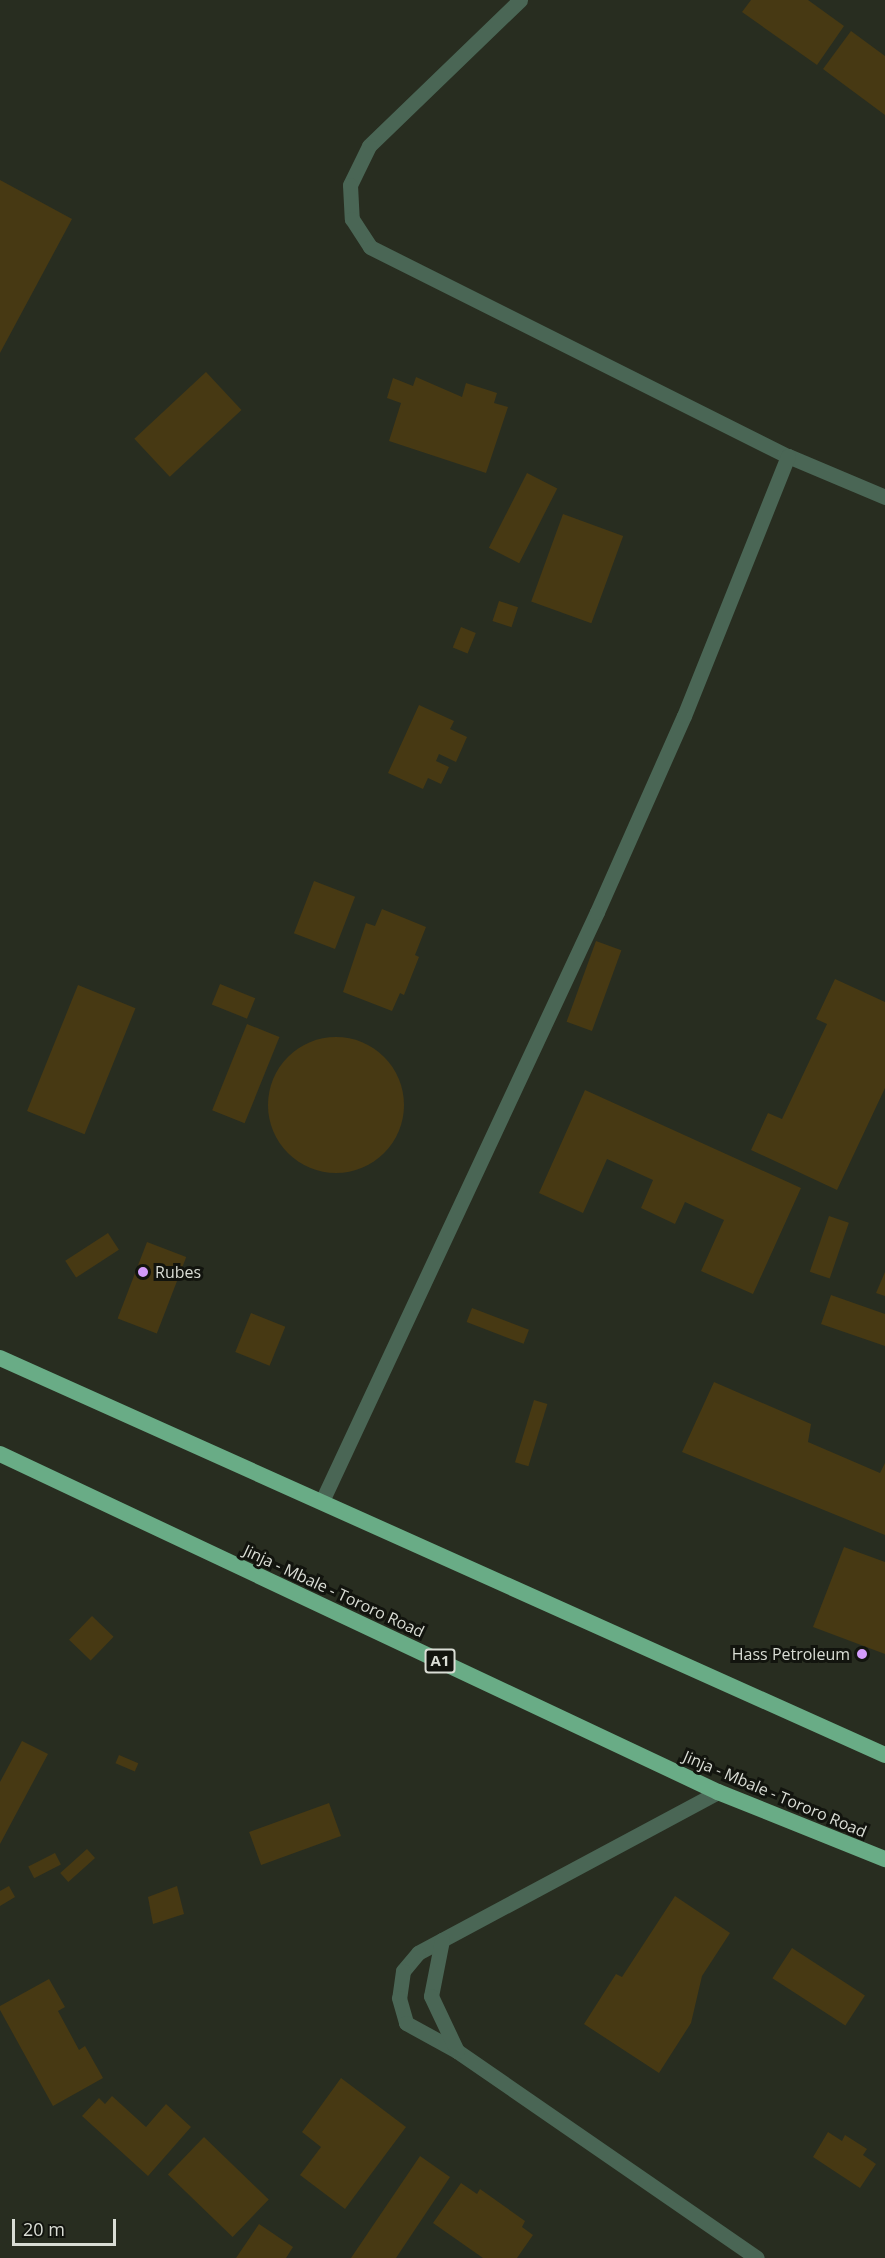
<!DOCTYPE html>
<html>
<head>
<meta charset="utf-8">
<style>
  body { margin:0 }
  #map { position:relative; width:885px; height:2258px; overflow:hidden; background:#282d20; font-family:"Open Sans",sans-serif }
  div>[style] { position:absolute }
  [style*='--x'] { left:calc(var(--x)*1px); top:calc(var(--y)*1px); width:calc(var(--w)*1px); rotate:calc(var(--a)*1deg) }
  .building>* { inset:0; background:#473913; transform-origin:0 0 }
  .round { border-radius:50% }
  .minor>* { height:15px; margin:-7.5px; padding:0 7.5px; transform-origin:7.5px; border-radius:7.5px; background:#4a6655 }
  .trunk>* { height:16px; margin:-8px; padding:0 8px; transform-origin:8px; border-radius:8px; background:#69ac86 }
  .dots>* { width:16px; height:16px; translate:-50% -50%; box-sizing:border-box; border:3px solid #12140e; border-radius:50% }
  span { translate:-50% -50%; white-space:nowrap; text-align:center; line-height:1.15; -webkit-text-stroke:6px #12140e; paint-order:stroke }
  .shield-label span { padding:2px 4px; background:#12140e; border:2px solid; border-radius:4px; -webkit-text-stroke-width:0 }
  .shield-label { font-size:15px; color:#daddd5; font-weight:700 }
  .poi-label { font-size:16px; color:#daddd5 }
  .left { translate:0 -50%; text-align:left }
  .right { translate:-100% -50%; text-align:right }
  .street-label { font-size:16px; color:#daddd5 }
  .scale { position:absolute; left:12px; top:2219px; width:104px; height:27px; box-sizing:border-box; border:3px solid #daddd5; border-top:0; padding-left:8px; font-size:18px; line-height:21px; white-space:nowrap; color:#daddd5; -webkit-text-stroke:4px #12140e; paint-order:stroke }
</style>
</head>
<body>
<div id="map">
  <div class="building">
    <div style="clip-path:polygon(751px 0,808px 0,844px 26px,817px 65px,742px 12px)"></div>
    <div style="clip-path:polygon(851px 31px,885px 56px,885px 115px,823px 69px)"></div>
    <div style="clip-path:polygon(0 180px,72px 219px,0 353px)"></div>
    <div style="left:206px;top:372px;width:52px;height:98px;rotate:47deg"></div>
    <div style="clip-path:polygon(416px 377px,462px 397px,466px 383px,497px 393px,494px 403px,508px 407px,486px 473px,389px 441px,401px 403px,387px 398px,393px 378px,413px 386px)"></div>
    <div style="left:527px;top:473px;width:34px;height:84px;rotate:27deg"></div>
    <div style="left:563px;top:514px;width:64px;height:93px;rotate:20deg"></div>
    <div style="left:499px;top:601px;width:20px;height:21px;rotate:18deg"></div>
    <div style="left:461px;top:627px;width:16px;height:22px;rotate:22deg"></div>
    <div style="clip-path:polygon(419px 705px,454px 721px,450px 729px,467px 737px,456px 762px,439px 754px,436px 761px,449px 767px,441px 784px,428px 778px,423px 789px,388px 773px)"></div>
    <div style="left:314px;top:881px;width:44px;height:56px;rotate:21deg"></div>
    <div style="clip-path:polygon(382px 909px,426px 927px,415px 955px,419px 957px,404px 995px,400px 993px,392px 1011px,343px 992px,366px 923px,375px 926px)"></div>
    <div style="left:596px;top:941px;width:27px;height:86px;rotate:20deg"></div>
    <div style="clip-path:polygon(835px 979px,885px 1002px,885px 1088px,837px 1190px,751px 1150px,768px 1113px,782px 1119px,827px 1024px,816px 1019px)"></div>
    <div style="left:220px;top:984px;width:38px;height:22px;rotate:22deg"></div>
    <div style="left:78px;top:985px;width:62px;height:136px;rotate:22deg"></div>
    <div style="left:247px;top:1024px;width:35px;height:93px;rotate:22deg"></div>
    <div class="round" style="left:268px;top:1037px;width:136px;height:136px"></div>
    <div style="clip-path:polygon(585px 1090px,801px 1188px,753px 1294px,701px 1271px,724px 1220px,685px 1202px,675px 1224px,641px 1208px,653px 1180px,607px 1159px,583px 1213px,539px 1193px)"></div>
    <div style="left:829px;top:1216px;width:21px;height:59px;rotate:19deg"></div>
    <div style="left:108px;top:1233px;width:20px;height:51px;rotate:57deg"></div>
    <div style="left:147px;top:1242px;width:42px;height:82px;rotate:21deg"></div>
    <div style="clip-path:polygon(885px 1272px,885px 1296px,876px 1293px)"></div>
    <div style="clip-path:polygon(831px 1295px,885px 1314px,885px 1346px,821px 1324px)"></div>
    <div style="left:472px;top:1308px;width:61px;height:15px;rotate:21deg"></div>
    <div style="left:251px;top:1313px;width:37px;height:42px;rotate:22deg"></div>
    <div style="clip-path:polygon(714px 1382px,811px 1424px,808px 1442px,880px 1473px,885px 1463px,885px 1535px,682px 1452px)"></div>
    <div style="left:534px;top:1400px;width:14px;height:65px;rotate:17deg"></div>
    <div style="clip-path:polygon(844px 1547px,885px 1562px,885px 1654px,813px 1627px)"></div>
    <div style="left:92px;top:1616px;width:30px;height:33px;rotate:44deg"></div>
    <div style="clip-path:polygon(22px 1741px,48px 1754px,0 1844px,0 1782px)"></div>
    <div style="left:119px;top:1755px;width:21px;height:9px;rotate:23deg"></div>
    <div style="left:329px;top:1803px;width:35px;height:85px;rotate:70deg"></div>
    <div style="left:87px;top:1849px;width:12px;height:36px;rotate:48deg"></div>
    <div style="left:55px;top:1853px;width:13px;height:30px;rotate:63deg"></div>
    <div style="clip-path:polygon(9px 1886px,15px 1897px,0 1906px,0 1891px)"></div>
    <div style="clip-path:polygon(177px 1886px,184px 1914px,153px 1924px,148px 1897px)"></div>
    <div style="clip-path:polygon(675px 1896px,730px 1933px,702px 1976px,691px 2023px,659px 2073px,584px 2024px,616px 1974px,622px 1977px)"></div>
    <div style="left:792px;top:1948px;width:87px;height:36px;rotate:33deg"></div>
    <div style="clip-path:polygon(49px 1979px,65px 2007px,58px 2011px,79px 2050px,85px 2046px,103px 2078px,53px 2106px,0 2010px,0 2006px)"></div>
    <div style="clip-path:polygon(341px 2078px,406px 2127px,345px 2209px,300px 2175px,321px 2147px,302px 2132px)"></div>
    <div style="clip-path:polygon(112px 2096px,146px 2127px,166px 2104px,191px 2127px,148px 2176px,82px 2116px,99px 2098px,105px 2104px)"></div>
    <div style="clip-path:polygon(828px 2132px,842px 2141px,845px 2135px,867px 2149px,863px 2155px,876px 2164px,860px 2188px,813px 2157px)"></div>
    <div style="left:204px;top:2137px;width:90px;height:52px;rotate:44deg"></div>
    <div style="clip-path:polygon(420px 2156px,450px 2177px,396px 2258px,351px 2258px)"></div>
    <div style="clip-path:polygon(461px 2183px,477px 2194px,480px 2189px,525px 2221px,522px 2227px,533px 2235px,517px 2258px,483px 2258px,433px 2223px)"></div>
    <div style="clip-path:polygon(259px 2224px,293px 2247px,286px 2258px,236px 2258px)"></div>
  </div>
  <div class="minor">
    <div style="--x:520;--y:0;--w:210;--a:136"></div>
    <div style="--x:369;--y:146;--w:43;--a:116"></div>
    <div style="--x:350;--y:185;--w:34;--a:87"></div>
    <div style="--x:352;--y:219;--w:33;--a:57"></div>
    <div style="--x:370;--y:247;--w:467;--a:26.6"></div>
    <div style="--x:788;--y:456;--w:105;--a:22.9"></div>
    <div style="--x:322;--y:1501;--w:650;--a:-64.97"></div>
    <div style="--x:597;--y:912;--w:214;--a:-66.1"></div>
    <div style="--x:684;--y:716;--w:280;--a:-68.2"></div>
    <div style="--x:718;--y:1792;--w:340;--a:151.8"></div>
    <div style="--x:418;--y:1953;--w:23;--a:130"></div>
    <div style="--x:403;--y:1971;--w:27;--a:98"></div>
    <div style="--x:399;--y:1998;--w:26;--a:74"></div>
    <div style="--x:406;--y:2023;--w:58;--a:28.8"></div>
    <div style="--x:457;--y:2051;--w:364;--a:34.6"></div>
    <div style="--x:442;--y:1940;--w:57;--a:101.1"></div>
    <div style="--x:431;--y:1996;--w:61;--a:64.7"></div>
  </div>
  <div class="trunk">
    <div style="--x:0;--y:1358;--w:970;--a:24.16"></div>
    <div style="--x:0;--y:1454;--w:794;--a:25.21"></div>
    <div style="--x:718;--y:1792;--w:180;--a:21.9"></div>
  </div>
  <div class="dots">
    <div style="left:143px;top:1272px;background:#d49cfc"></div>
    <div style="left:862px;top:1654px;background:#d49cfc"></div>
  </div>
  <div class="shield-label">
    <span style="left:440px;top:1661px">A1</span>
  </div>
  <div class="poi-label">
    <span class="left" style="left:155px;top:1272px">Rubes</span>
    <span class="right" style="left:850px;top:1654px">Hass Petroleum</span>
  </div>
  <div class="street-label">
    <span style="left:334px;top:1591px;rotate:25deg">Jinja - Mbale - Tororo Road</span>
    <span style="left:775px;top:1794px;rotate:23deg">Jinja - Mbale - Tororo Road</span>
  </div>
  <div class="scale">20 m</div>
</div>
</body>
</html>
